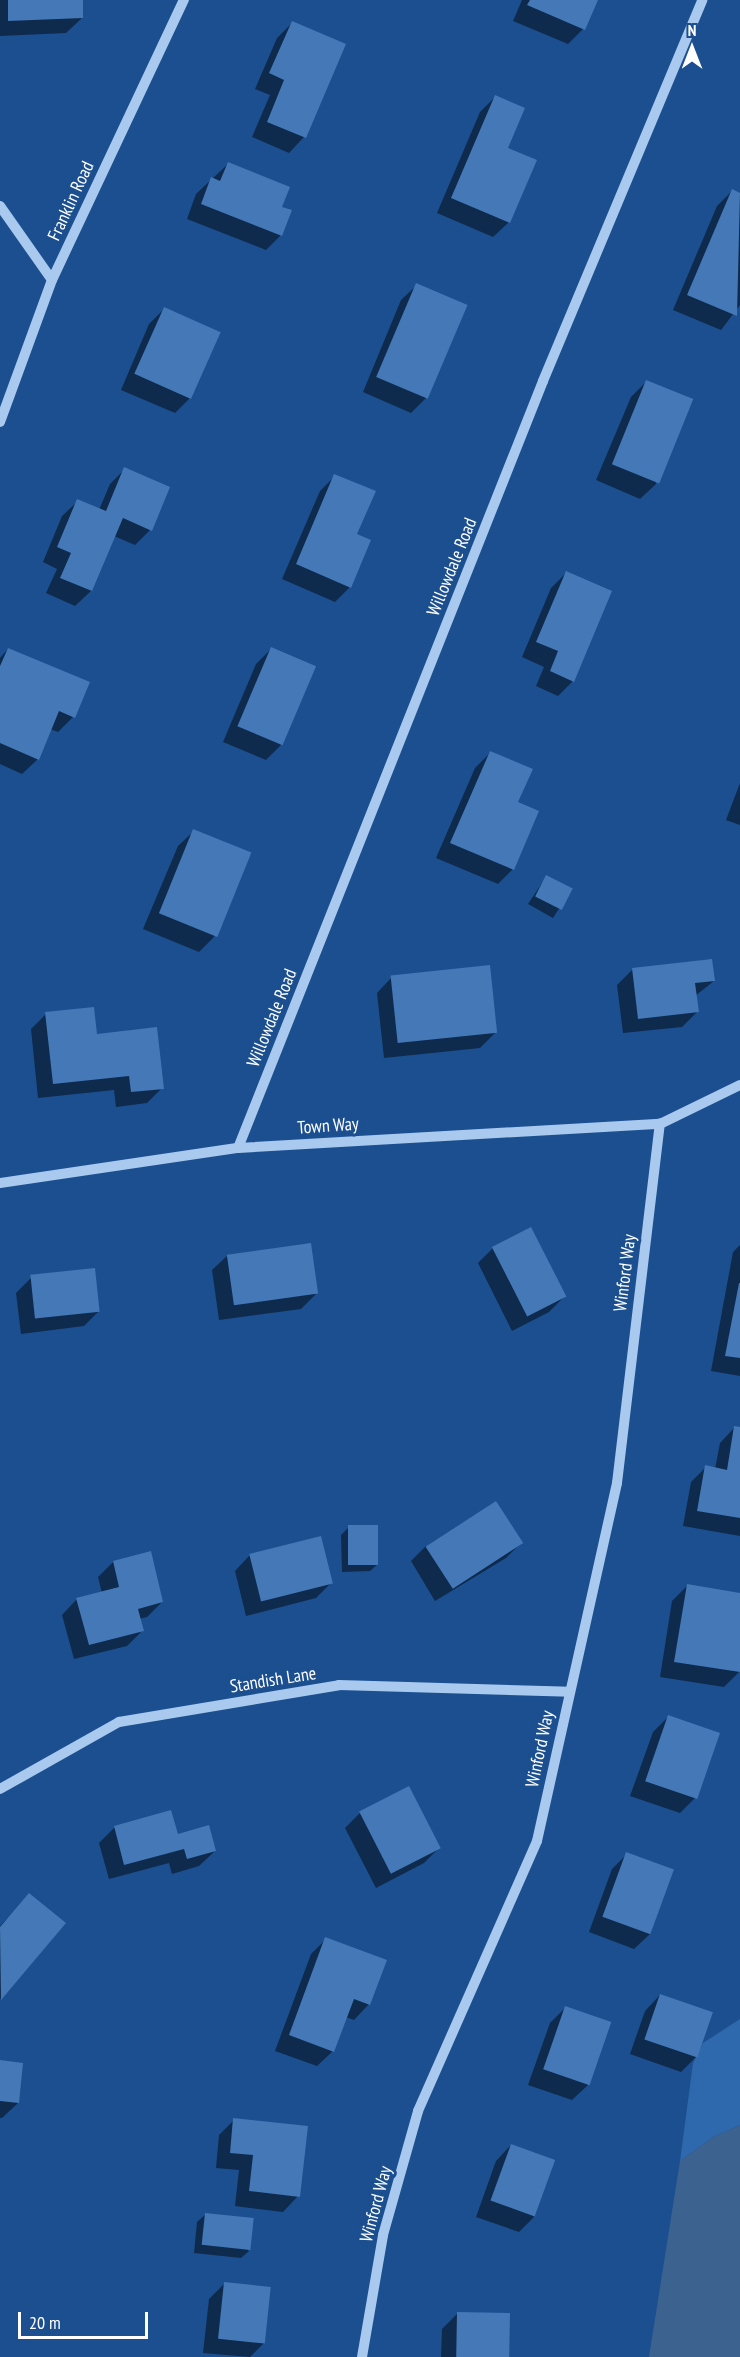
<!DOCTYPE html>
<html>
<head>
<meta charset="utf-8">
<style>
  body { margin:0 }
  #map { position:relative; width:740px; height:2357px; overflow:hidden; background:#1b4f8f; font-family:"PT Sans Narrow",sans-serif }
  div>[style] { position:absolute }
  [style*='--x'] { left:calc(var(--x)*1px); top:calc(var(--y)*1px); width:calc(var(--w)*1px); rotate:calc(var(--a)*1deg) }
  .green>* { inset:0; background:#2e69ad }
  .water>* { inset:0; background:#3c6290 }
  .shadow>* { inset:0; background:#0007 }
  .building>* { inset:0; background:#4478b7; transform-origin:0 0 }
  .minor>* { height:10px; margin:-5px; padding:0 5px; transform-origin:5px; border-radius:5px; background:#a9c9ee }
  span { translate:-50% -50%; white-space:nowrap; text-align:center; line-height:1.15; -webkit-text-stroke:6px #1b4f8f; paint-order:stroke }
  .street-label { font-size:18px; color:#fff }
  .north { position:absolute; left:662px; top:18px; width:60px; height:60px; -webkit-text-stroke:4px #1b4f8f; paint-order:stroke; rotate:0deg; font-size:16px; font-weight:700; line-height:24px; text-align:center; color:#fff }
  .north::after { content:''; display:block; margin:auto; width:21px; height:27px; background:#fff; clip-path:polygon(50% 0,100% 100%,50% 72%,0 100%) }
  .scale { position:absolute; left:18px; top:2312px; width:130px; height:27px; box-sizing:border-box; border:3px solid #fff; border-top:0; padding-left:8px; font-size:18px; line-height:21px; white-space:nowrap; color:#fff; -webkit-text-stroke:4px #1b4f8f; paint-order:stroke }
</style>
</head>
<body>
<div id="map">
  <div class="green">
    <div style="clip-path:polygon(740px 2019px,740px 2125px,713px 2137px,680px 2161px,693px 2063px,703px 2043px)"></div>
  </div>
  <div class="water">
    <div style="clip-path:polygon(740px 2125px,740px 2357px,649px 2357px,680px 2161px,713px 2137px)"></div>
  </div>
  <div class="shadow">
    <div style="clip-path:polygon(0 0,81px 0,82px 18px,66px 33px,0 36px)"></div>
    <div style="clip-path:polygon(522px 0,596px 0,583px 29px,568px 44px,513px 21px)"></div>
    <div style="clip-path:polygon(292px 23px,304px 137px,289px 153px,252px 137px,270px 95px,255px 89px,277px 38px)"></div>
    <div style="clip-path:polygon(495px 97px,509px 222px,493px 237px,437px 213px,480px 112px)"></div>
    <div style="clip-path:polygon(228px 164px,281px 235px,266px 250px,187px 219px,196px 194px)"></div>
    <div style="clip-path:polygon(732px 191px,740px 195px,740px 305px,721px 330px,673px 310px,717px 206px)"></div>
    <div style="clip-path:polygon(417px 285px,426px 398px,411px 413px,363px 392px,401px 300px)"></div>
    <div style="clip-path:polygon(164px 309px,190px 398px,175px 413px,121px 390px,149px 324px)"></div>
    <div style="clip-path:polygon(646px 382px,656px 484px,640px 499px,596px 480px,631px 397px)"></div>
    <div style="clip-path:polygon(125px 469px,150px 530px,135px 545px,114px 536px,91px 591px,75px 606px,46px 593px,57px 569px,43px 562px,62px 516px,78px 501px,99px 510px,110px 484px)"></div>
    <div style="clip-path:polygon(335px 476px,355px 535px,350px 587px,335px 602px,282px 579px,320px 491px)"></div>
    <div style="clip-path:polygon(566px 573px,573px 681px,558px 696px,536px 686px,544px 667px,522px 657px,551px 588px)"></div>
    <div style="clip-path:polygon(8px 649px,73px 717px,58px 732px,50px 729px,38px 759px,22px 774px,0 764px,0 658px)"></div>
    <div style="clip-path:polygon(271px 649px,281px 745px,266px 760px,223px 742px,256px 664px)"></div>
    <div style="clip-path:polygon(490px 753px,516px 803px,513px 869px,498px 884px,436px 858px,475px 768px)"></div>
    <div style="clip-path:polygon(740px 783px,740px 825px,726px 820px)"></div>
    <div style="clip-path:polygon(194px 831px,214px 937px,199px 952px,143px 929px,178px 846px)"></div>
    <div style="clip-path:polygon(546px 877px,571px 890px,553px 918px,528px 904px)"></div>
    <div style="clip-path:polygon(632px 970px,714px 981px,695px 996px,697px 1012px,682px 1027px,623px 1033px,617px 985px)"></div>
    <div style="clip-path:polygon(392px 977px,495px 1033px,480px 1048px,384px 1058px,377px 993px)"></div>
    <div style="clip-path:polygon(46px 1014px,96px 1035px,162px 1088px,147px 1103px,116px 1107px,114px 1090px,38px 1098px,31px 1029px)"></div>
    <div style="clip-path:polygon(740px 1245px,740px 1376px,711px 1371px,733px 1252px)"></div>
    <div style="clip-path:polygon(493px 1248px,564px 1297px,549px 1312px,512px 1331px,478px 1263px)"></div>
    <div style="clip-path:polygon(228px 1255px,316px 1294px,301px 1309px,219px 1320px,212px 1270px)"></div>
    <div style="clip-path:polygon(31px 1278px,99px 1311px,84px 1326px,21px 1334px,16px 1293px)"></div>
    <div style="clip-path:polygon(735px 1427px,740px 1428px,740px 1536px,683px 1526px,691px 1482px,706px 1467px,715px 1469px,720px 1443px)"></div>
    <div style="clip-path:polygon(349px 1527px,378px 1564px,370px 1571px,342px 1572px,341px 1535px)"></div>
    <div style="clip-path:polygon(521px 1543px,506px 1558px,435px 1601px,411px 1561px,426px 1546px)"></div>
    <div style="clip-path:polygon(250px 1555px,331px 1583px,316px 1598px,246px 1616px,235px 1571px)"></div>
    <div style="clip-path:polygon(113px 1562px,162px 1602px,147px 1617px,139px 1619px,142px 1631px,127px 1646px,74px 1659px,62px 1615px,77px 1599px,102px 1593px,98px 1577px)"></div>
    <div style="clip-path:polygon(687px 1586px,740px 1595px,739px 1672px,724px 1687px,660px 1677px,672px 1601px)"></div>
    <div style="clip-path:polygon(668px 1717px,695px 1798px,680px 1813px,630px 1796px,653px 1732px)"></div>
    <div style="clip-path:polygon(360px 1813px,439px 1848px,424px 1863px,376px 1888px,345px 1828px)"></div>
    <div style="clip-path:polygon(114px 1828px,215px 1851px,199px 1866px,172px 1874px,169px 1863px,109px 1879px,99px 1843px)"></div>
    <div style="clip-path:polygon(627px 1854px,672px 1870px,650px 1934px,634px 1949px,589px 1932px,612px 1869px)"></div>
    <div style="clip-path:polygon(29px 1895px,64px 1923px,0 1999px,0 1926px)"></div>
    <div style="clip-path:polygon(326px 1939px,369px 2004px,354px 2020px,346px 2017px,333px 2051px,317px 2066px,275px 2051px,311px 1954px)"></div>
    <div style="clip-path:polygon(660px 1995px,696px 2057px,681px 2072px,630px 2054px,645px 2011px)"></div>
    <div style="clip-path:polygon(565px 2008px,588px 2085px,572px 2100px,528px 2085px,550px 2023px)"></div>
    <div style="clip-path:polygon(0 2062px,18px 2103px,2px 2118px,0 2118px)"></div>
    <div style="clip-path:polygon(234px 2120px,298px 2196px,283px 2212px,235px 2206px,239px 2170px,216px 2168px,219px 2135px)"></div>
    <div style="clip-path:polygon(511px 2145px,534px 2217px,519px 2232px,476px 2217px,496px 2161px)"></div>
    <div style="clip-path:polygon(205px 2215px,249px 2251px,241px 2258px,194px 2253px,197px 2222px)"></div>
    <div style="clip-path:polygon(224px 2284px,264px 2343px,250px 2357px,203px 2353px,209px 2299px)"></div>
    <div style="clip-path:polygon(458px 2313px,507px 2357px,441px 2357px,442px 2329px)"></div>
  </div>
  <div class="building">
    <div style="clip-path:polygon(8px 0,83px 0,83px 18px,8px 21px)"></div>
    <div style="clip-path:polygon(530px 0,598px 0,585px 30px,527px 5px)"></div>
    <div style="clip-path:polygon(292px 21px,346px 44px,306px 138px,267px 122px,284px 80px,269px 73px)"></div>
    <div style="clip-path:polygon(495px 95px,525px 108px,508px 148px,537px 160px,510px 223px,451px 198px)"></div>
    <div style="clip-path:polygon(228px 162px,290px 187px,282px 207px,292px 210px,282px 236px,201px 204px,211px 177px,220px 181px)"></div>
    <div style="clip-path:polygon(732px 189px,740px 193px,737px 316px,687px 295px)"></div>
    <div style="left:416px;top:283px;width:56px;height:102px;rotate:23deg"></div>
    <div style="left:164px;top:307px;width:62px;height:73px;rotate:24deg"></div>
    <div style="left:646px;top:380px;width:51px;height:91px;rotate:22deg"></div>
    <div style="clip-path:polygon(124px 467px,170px 487px,152px 531px,123px 518px,92px 591px,60px 578px,71px 553px,57px 547px,77px 499px,106px 511px)"></div>
    <div style="clip-path:polygon(334px 474px,376px 491px,357px 534px,371px 540px,351px 588px,296px 564px)"></div>
    <div style="clip-path:polygon(566px 571px,612px 591px,574px 682px,550px 671px,558px 651px,536px 642px)"></div>
    <div style="left:271px;top:647px;width:49px;height:86px;rotate:23deg"></div>
    <div style="clip-path:polygon(8px 648px,90px 682px,75px 718px,59px 711px,39px 760px,0 743px,0 666px)"></div>
    <div style="clip-path:polygon(490px 751px,533px 769px,518px 802px,539px 811px,514px 870px,450px 843px)"></div>
    <div style="left:193px;top:829px;width:63px;height:91px;rotate:22deg"></div>
    <div style="left:546px;top:875px;width:30px;height:24px;rotate:27deg"></div>
    <div style="clip-path:polygon(712px 959px,715px 981px,695px 983px,699px 1012px,638px 1019px,632px 968px)"></div>
    <div style="left:490px;top:965px;width:68px;height:100px;rotate:84deg"></div>
    <div style="clip-path:polygon(94px 1007px,97px 1034px,157px 1027px,164px 1089px,131px 1092px,129px 1076px,53px 1084px,45px 1012px)"></div>
    <div style="left:531px;top:1227px;width:78px;height:44px;rotate:63deg"></div>
    <div style="left:311px;top:1243px;width:51px;height:85px;rotate:82deg"></div>
    <div style="left:95px;top:1268px;width:44px;height:65px;rotate:84deg"></div>
    <div style="clip-path:polygon(739px 1283px,740px 1283px,740px 1358px,725px 1356px)"></div>
    <div style="clip-path:polygon(734px 1426px,740px 1427px,740px 1518px,697px 1511px,705px 1465px,727px 1470px)"></div>
    <div style="left:496px;top:1501px;width:50px;height:84px;rotate:57deg"></div>
    <div style="left:348px;top:1525px;width:30px;height:40px"></div>
    <div style="left:321px;top:1536px;width:49px;height:74px;rotate:76deg"></div>
    <div style="clip-path:polygon(151px 1551px,163px 1602px,138px 1609px,144px 1631px,89px 1645px,76px 1598px,119px 1587px,113px 1561px)"></div>
    <div style="clip-path:polygon(687px 1584px,740px 1593px,740px 1672px,674px 1662px)"></div>
    <div style="left:668px;top:1715px;width:55px;height:70px;rotate:19deg"></div>
    <div style="left:409px;top:1786px;width:70px;height:56px;rotate:63deg"></div>
    <div style="clip-path:polygon(171px 1810px,178px 1834px,209px 1825px,216px 1851px,187px 1859px,184px 1849px,124px 1865px,114px 1826px)"></div>
    <div style="left:626px;top:1852px;width:51px;height:69px;rotate:20deg"></div>
    <div style="clip-path:polygon(29px 1893px,66px 1923px,1px 2000px,0 1927px)"></div>
    <div style="clip-path:polygon(325px 1937px,387px 1960px,370px 2005px,354px 1999px,334px 2052px,289px 2035px)"></div>
    <div style="left:660px;top:1994px;width:56px;height:48px;rotate:19deg"></div>
    <div style="left:565px;top:2006px;width:49px;height:67px;rotate:19deg"></div>
    <div style="clip-path:polygon(0 2060px,23px 2063px,19px 2103px,0 2101px)"></div>
    <div style="clip-path:polygon(233px 2118px,308px 2126px,300px 2197px,249px 2191px,253px 2155px,230px 2153px)"></div>
    <div style="left:511px;top:2144px;width:47px;height:60px;rotate:20deg"></div>
    <div style="left:205px;top:2213px;width:49px;height:32px;rotate:6deg"></div>
    <div style="left:224px;top:2282px;width:47px;height:57px;rotate:6deg"></div>
    <div style="left:457px;top:2312px;width:53px;height:45px;rotate:1deg"></div>
  </div>
  <div class="minor">
    <div style="--x:0;--y:206;--w:90;--a:54.9"></div>
    <div style="--x:0;--y:422;--w:151;--a:-69.9"></div>
    <div style="--x:52;--y:280;--w:310;--a:-64.8"></div>
    <div style="--x:238;--y:1148;--w:825;--a:-68.31"></div>
    <div style="--x:543;--y:381;--w:413;--a:-67.3"></div>
    <div style="--x:0;--y:1183;--w:241;--a:-8.4"></div>
    <div style="--x:238;--y:1148;--w:423;--a:-3.3"></div>
    <div style="--x:660;--y:1124;--w:89;--a:-26"></div>
    <div style="--x:0;--y:1789;--w:137;--a:-29.4"></div>
    <div style="--x:119;--y:1722;--w:223;--a:-9.5"></div>
    <div style="--x:339;--y:1685;--w:231;--a:1.7"></div>
    <div style="--x:362;--y:2357;--w:124;--a:-80.2"></div>
    <div style="--x:383;--y:2235;--w:129;--a:-74.2"></div>
    <div style="--x:418;--y:2111;--w:295;--a:-66.2"></div>
    <div style="--x:537;--y:1841;--w:367;--a:-77.4"></div>
    <div style="--x:617;--y:1483;--w:362;--a:-83.2"></div>
  </div>
  <div class="street-label">
    <span style="left:71px;top:201px;rotate:-65deg">Franklin Road</span>
    <span style="left:452px;top:567px;rotate:-68deg">Willowdale Road</span>
    <span style="left:272px;top:1018px;rotate:-68deg">Willowdale Road</span>
    <span style="left:328px;top:1126px;rotate:-4deg">Town Way</span>
    <span style="left:625px;top:1273px;rotate:-83deg">Winford Way</span>
    <span style="left:273px;top:1680px;rotate:-9deg">Standish Lane</span>
    <span style="left:540px;top:1749px;rotate:-78deg">Winford Way</span>
    <span style="left:376px;top:2204px;rotate:-75deg">Winford Way</span>
  </div>
  <div class="north">N</div>
  <div class="scale">20 m</div>
</div>
</body>
</html>
